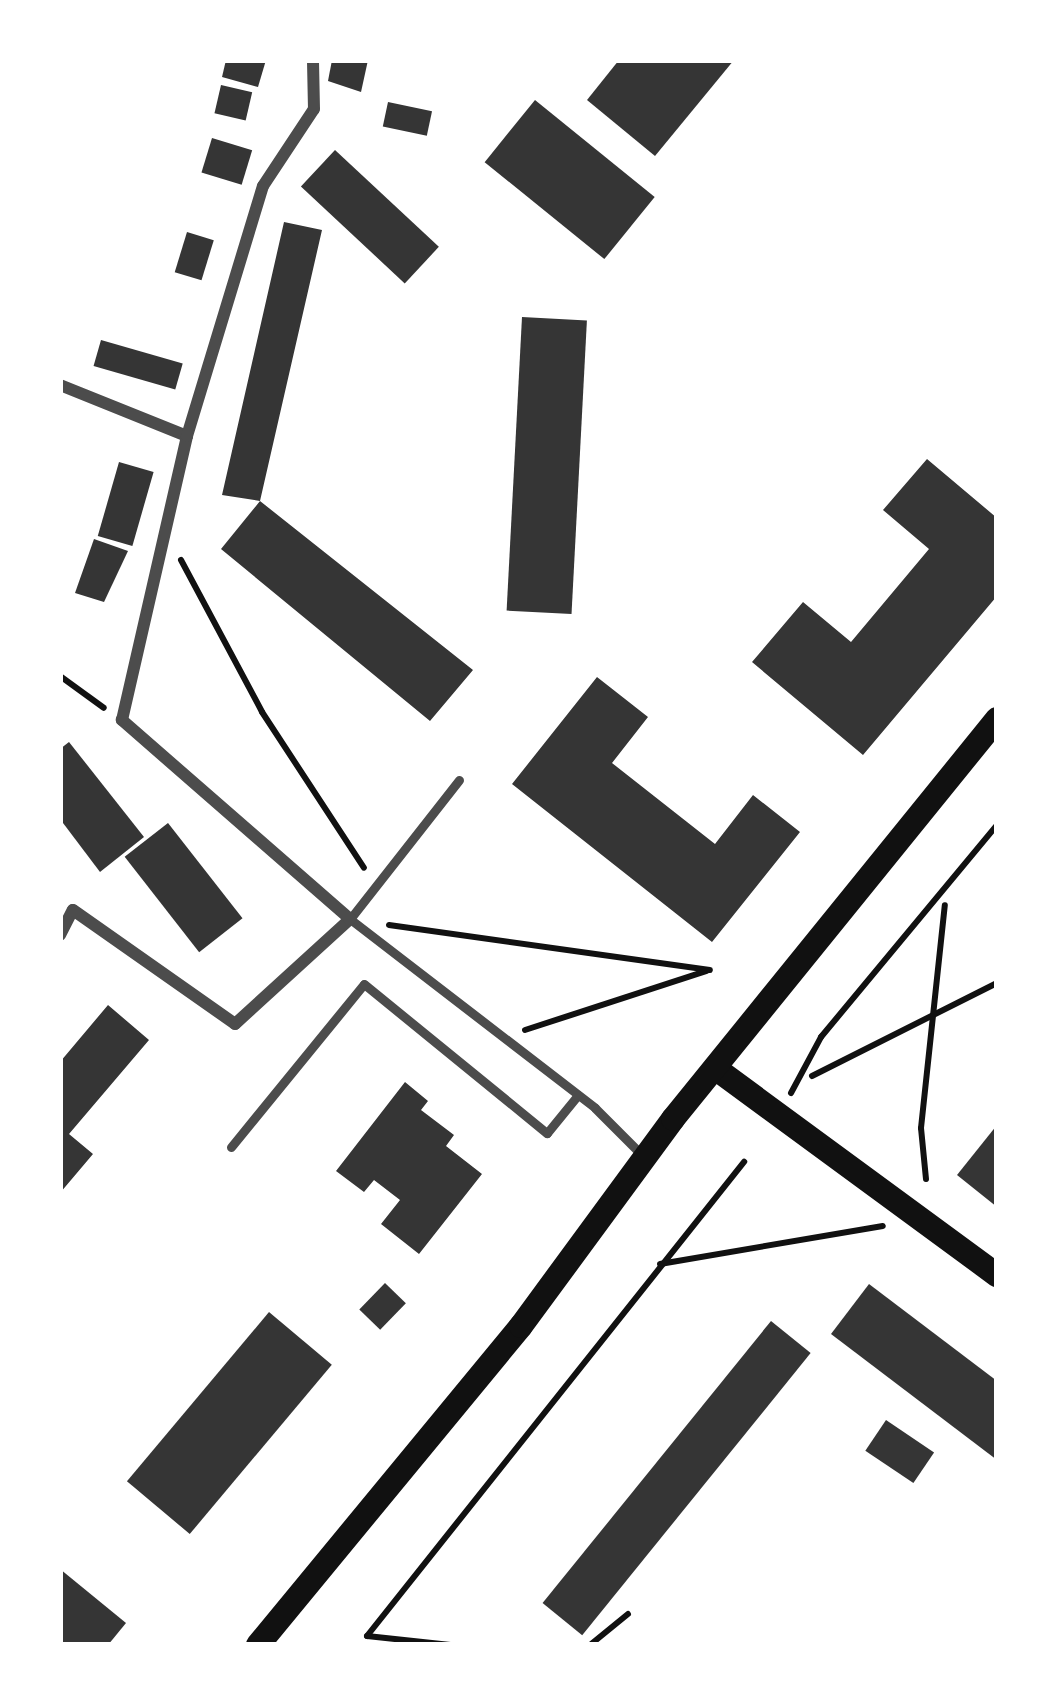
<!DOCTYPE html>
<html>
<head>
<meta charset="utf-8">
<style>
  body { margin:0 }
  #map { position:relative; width:1057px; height:1705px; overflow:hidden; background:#fff; font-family:Arial,sans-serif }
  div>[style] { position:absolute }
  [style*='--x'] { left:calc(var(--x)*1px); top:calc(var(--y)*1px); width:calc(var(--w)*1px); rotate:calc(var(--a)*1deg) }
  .building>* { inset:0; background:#353535; transform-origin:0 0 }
  .path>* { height:6px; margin:-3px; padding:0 3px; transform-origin:3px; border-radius:3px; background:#111 }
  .service>* { height:9px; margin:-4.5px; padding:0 4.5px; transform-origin:4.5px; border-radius:4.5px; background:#4c4c4c }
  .minor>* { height:12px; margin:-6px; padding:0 6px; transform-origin:6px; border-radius:6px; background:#4c4c4c }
  .secondary>* { height:24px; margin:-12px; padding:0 12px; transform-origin:12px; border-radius:12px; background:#111 }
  span { translate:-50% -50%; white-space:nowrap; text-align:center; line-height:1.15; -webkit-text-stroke:12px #fff; paint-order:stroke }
  .frame { position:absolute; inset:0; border:63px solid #fff; pointer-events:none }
</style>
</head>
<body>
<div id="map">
  <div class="building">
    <div style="clip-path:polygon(226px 60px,266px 60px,258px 87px,222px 77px)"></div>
    <div style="clip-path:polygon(332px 60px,368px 60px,361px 92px,328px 81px)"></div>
    <div style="clip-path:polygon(619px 60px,734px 60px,655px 156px,587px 100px)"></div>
    <div style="left:221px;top:85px;width:32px;height:29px;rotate:13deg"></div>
    <div style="left:535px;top:100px;width:154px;height:80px;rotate:39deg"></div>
    <div style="left:388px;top:102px;width:45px;height:25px;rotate:12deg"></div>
    <div style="left:212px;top:138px;width:42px;height:36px;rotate:17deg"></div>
    <div style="left:335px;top:150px;width:142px;height:50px;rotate:43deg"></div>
    <div style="clip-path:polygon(284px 222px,322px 230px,260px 501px,473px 670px,430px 721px,221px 549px,260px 501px,222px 495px)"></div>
    <div style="left:187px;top:232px;width:28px;height:42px;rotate:17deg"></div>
    <div style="left:522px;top:317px;width:65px;height:294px;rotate:3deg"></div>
    <div style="left:101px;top:340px;width:85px;height:27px;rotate:16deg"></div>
    <div style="clip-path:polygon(927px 459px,997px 518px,997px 596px,863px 755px,752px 662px,803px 602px,851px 642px,929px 549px,883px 510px)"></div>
    <div style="left:119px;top:462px;width:36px;height:77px;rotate:16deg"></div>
    <div style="clip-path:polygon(94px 539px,128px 551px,104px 602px,75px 593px)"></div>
    <div style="clip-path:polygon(597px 677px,648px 717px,612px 763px,715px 844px,753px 795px,800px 832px,712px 942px,512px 784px)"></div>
    <div style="clip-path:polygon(69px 742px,144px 837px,100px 872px,60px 819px,60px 749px)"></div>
    <div style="left:168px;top:823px;width:121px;height:55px;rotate:52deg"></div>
    <div style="clip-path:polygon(108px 1005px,149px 1040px,69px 1134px,93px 1154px,60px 1193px,60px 1062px)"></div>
    <div style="clip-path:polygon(405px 1082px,428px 1101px,421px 1110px,454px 1135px,446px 1146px,482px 1174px,419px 1254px,381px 1224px,400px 1200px,374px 1180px,364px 1192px,336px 1171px)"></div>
    <div style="clip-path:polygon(997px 1125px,997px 1207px,957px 1175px)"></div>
    <div style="left:385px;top:1283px;width:29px;height:37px;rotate:44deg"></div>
    <div style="clip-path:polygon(869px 1284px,997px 1381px,997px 1460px,831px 1334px)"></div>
    <div style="left:269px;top:1312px;width:82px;height:221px;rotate:40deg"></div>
    <div style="left:771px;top:1321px;width:51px;height:363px;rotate:39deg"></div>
    <div style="left:886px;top:1420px;width:58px;height:37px;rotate:34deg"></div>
    <div style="clip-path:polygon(60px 1569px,126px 1623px,108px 1645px,60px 1645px)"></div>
  </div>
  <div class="path">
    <div style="--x:181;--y:560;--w:172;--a:61.9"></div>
    <div style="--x:262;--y:712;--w:186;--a:56.8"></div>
    <div style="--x:60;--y:676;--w:54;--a:36"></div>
    <div style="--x:389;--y:925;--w:324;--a:8"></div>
    <div style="--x:525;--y:1030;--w:191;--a:-18"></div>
    <div style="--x:812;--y:1076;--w:207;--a:-26.7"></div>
    <div style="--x:791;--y:1093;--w:64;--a:-61.8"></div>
    <div style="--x:821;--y:1037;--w:276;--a:-50.3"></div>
    <div style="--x:926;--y:1179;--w:51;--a:-95.6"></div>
    <div style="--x:921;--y:1128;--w:224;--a:-83.9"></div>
    <div style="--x:660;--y:1264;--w:226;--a:-9.7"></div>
    <div style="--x:367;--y:1636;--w:606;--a:-51.5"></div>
    <div style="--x:367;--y:1636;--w:84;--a:6.1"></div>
    <div style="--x:590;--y:1645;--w:49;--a:-39.2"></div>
  </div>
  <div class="service">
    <div style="--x:459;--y:780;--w:177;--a:128.1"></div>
    <div style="--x:350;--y:919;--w:309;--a:37.6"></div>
    <div style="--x:595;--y:1108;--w:65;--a:45"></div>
    <div style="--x:231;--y:1147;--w:210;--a:-50.8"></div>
    <div style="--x:364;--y:984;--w:236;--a:39.2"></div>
    <div style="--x:547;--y:1133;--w:49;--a:-50.8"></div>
  </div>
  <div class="minor">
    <div style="--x:60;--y:385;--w:137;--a:21.9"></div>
    <div style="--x:60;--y:935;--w:28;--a:-63"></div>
    <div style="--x:73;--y:910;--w:198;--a:35.1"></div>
    <div style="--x:235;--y:1024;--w:156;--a:-42.4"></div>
    <div style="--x:350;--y:919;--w:303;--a:-138.9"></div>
    <div style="--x:122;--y:720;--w:291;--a:-77.1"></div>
    <div style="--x:187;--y:436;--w:261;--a:-73.1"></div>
    <div style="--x:263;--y:186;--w:92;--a:-56.5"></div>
    <div style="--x:314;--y:109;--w:49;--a:-91.2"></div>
  </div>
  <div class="secondary">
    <div style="--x:715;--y:1068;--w:350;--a:36.3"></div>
    <div style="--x:258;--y:1645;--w:413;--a:-50.5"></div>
    <div style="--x:521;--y:1326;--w:257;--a:-53.7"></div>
    <div style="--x:673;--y:1119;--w:515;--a:-50.99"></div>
  </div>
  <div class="frame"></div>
</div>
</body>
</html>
